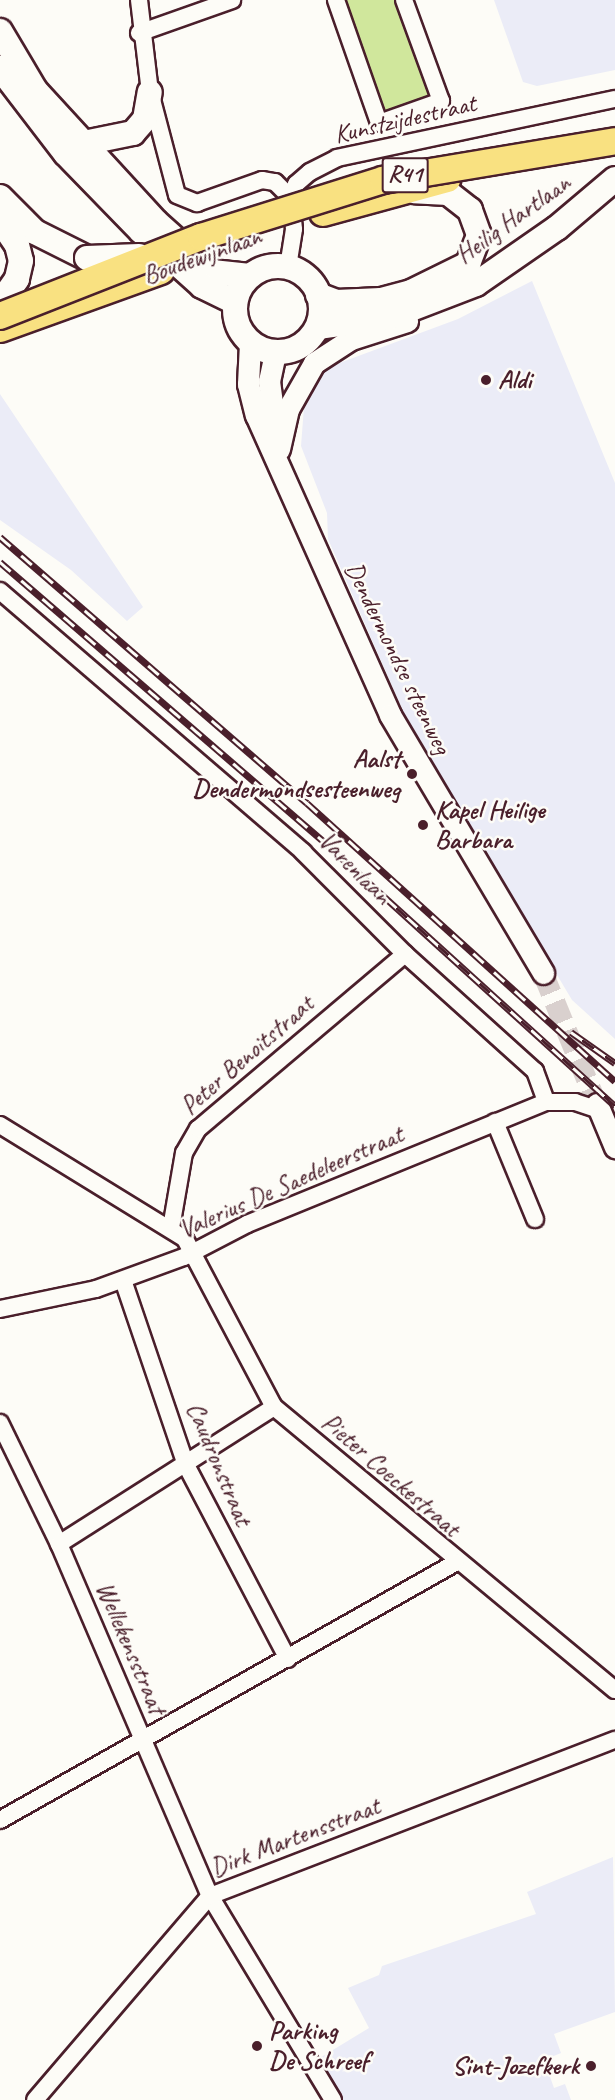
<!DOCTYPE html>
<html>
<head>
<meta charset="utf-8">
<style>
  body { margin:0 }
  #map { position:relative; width:615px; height:2100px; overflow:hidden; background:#fdfcf7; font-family:Caveat,sans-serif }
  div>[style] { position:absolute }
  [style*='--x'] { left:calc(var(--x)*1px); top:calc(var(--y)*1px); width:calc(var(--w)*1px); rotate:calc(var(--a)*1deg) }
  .built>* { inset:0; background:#ebecf7 }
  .green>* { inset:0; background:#d0e79c }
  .tertiary-tunnel>* { height:21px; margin-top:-10.5px; transform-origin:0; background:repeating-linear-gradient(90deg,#d9d0ce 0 21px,transparent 0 31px) }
  .roads { filter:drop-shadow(2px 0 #4a1f2b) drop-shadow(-2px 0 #4a1f2b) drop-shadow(0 2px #4a1f2b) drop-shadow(0 -2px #4a1f2b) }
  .minor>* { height:16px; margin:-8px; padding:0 8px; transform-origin:8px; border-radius:8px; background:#fdfcf7 }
  .tertiary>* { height:21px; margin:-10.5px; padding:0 10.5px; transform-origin:10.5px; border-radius:10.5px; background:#fdfcf7 }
  .secondary>* { height:24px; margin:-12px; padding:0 12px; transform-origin:12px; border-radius:12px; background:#fdfcf7 }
  .secondary>.ring { margin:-12px; padding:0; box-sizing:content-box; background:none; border:24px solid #fdfcf7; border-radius:50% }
  .primary>* { height:26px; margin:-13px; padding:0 13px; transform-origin:13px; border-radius:13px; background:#f9e181 }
  .rail>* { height:7px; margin-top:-3.5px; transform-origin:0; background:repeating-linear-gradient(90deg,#fdfcf7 0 14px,#4a1f2b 0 28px); box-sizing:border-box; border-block:2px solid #4a1f2b }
  .bridges { filter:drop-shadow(2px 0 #4a1f2b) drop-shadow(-2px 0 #4a1f2b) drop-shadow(0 2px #4a1f2b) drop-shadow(0 -2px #4a1f2b) }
  .secondary-bridge>* { height:24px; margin:-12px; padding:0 12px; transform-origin:12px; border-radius:12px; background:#fdfcf7 }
  .primary-bridge>* { height:26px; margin:-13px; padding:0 13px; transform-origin:13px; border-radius:13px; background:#f9e181 }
  .dots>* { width:16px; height:16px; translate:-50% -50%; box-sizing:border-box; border:3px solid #fdfcf7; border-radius:50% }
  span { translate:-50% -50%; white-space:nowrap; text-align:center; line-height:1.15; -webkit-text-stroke:5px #fdfcf7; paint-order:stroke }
  .shield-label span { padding:2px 4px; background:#fdfcf7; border:2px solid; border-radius:4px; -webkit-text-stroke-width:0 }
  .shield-label { font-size:24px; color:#4a1f2b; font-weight:700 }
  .street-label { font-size:26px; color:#4a1f2b }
  .poi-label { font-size:26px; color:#4a1f2b; font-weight:700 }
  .left { translate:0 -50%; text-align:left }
  .right { translate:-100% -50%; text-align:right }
</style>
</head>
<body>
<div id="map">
  <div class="built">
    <div style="clip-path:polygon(494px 0,615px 0,615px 70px,537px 86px,523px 82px)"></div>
    <div style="clip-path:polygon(532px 281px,615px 483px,615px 1039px,572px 1000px,412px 732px,328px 539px,327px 513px,301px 446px,304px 407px,326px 368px,458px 319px)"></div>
    <div style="clip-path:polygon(0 394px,143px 607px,127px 621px,71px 570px,0 520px)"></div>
    <div style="clip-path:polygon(613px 1857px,615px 2012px,554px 2034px,561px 2053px,544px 2060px,554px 2088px,565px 2084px,571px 2100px,341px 2100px,318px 2059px,369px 2028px,348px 1988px,379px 1975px,382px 1966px,536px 1914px,527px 1892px)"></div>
  </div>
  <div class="green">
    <div style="clip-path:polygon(346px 0,398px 0,430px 93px,427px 101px,392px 113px,384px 110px)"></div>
  </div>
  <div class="tertiary-tunnel">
    <div style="--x:543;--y:973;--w:142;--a:67.6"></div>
  </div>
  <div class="roads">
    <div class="minor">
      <div style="--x:139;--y:0;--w:93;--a:83.2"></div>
      <div style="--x:150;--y:92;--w:106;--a:75.3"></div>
      <div style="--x:177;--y:195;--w:22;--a:22"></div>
      <div style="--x:197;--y:203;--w:69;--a:-19.5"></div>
      <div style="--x:262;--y:180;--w:13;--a:9"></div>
      <div style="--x:275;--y:182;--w:23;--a:45"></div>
      <div style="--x:336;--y:0;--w:130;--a:70.7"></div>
      <div style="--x:379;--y:123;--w:66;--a:-19.5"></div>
      <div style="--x:441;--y:101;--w:108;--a:-110.1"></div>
      <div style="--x:139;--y:33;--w:99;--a:-19.5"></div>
      <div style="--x:288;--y:267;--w:38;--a:-81"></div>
      <div style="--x:294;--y:229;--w:31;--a:-96"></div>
      <div style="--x:291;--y:198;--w:15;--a:-70"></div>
      <div style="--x:296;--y:184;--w:18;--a:-41"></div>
      <div style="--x:310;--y:172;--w:30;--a:-27"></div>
      <div style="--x:337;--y:158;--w:284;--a:-12"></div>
      <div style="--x:0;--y:591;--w:400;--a:40.7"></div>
      <div style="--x:303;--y:852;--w:144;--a:45"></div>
      <div style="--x:405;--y:954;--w:175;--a:42"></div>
      <div style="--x:535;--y:1071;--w:33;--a:70"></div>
      <div style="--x:495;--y:1122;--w:105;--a:67.6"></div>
      <div style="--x:0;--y:1125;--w:217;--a:31.6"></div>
      <div style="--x:185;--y:1239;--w:190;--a:62.1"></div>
      <div style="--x:274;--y:1407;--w:443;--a:39.7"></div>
      <div style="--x:171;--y:1228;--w:76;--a:-80.2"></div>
      <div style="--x:184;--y:1153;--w:28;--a:-60"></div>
      <div style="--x:198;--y:1129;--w:271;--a:-40.2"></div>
      <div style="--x:123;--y:1280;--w:195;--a:71.2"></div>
      <div style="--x:186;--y:1465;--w:219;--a:62.3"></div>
      <div style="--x:0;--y:1309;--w:98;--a:-11.8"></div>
      <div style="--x:96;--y:1289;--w:94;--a:-20"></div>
      <div style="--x:184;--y:1257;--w:71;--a:-27.6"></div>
      <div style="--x:247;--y:1224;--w:323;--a:-22.2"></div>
      <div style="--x:546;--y:1102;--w:29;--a:0"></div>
      <div style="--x:575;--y:1102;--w:26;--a:18"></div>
      <div style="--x:0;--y:1423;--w:135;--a:64"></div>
      <div style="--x:59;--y:1544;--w:383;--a:66.8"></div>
      <div style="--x:210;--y:1896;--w:238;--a:58.9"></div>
      <div style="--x:59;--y:1544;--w:255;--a:-32.5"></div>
      <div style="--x:0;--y:1820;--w:523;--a:-29.46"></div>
      <div style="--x:35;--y:2100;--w:269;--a:-49.4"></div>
      <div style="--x:210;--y:1896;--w:434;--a:-21.1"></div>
    </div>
    <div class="tertiary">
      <div style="--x:250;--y:343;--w:41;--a:92.8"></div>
      <div style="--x:248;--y:384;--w:32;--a:76"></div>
      <div style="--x:256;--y:415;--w:329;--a:65.9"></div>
      <div style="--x:390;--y:715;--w:300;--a:59.3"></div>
      <div style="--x:275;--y:353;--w:29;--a:102"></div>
      <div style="--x:269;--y:381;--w:60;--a:82.3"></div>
      <div style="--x:279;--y:449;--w:41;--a:-77.3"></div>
      <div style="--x:288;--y:409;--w:53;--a:-60.5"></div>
      <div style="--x:314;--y:363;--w:44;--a:-33"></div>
      <div style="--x:351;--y:339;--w:59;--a:-17.8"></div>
      <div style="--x:597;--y:1104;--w:47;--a:67.3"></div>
    </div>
    <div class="secondary">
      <div style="--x:0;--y:31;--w:69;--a:59.3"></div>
      <div style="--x:35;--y:90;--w:179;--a:47.5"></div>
      <div style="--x:156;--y:222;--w:75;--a:41.8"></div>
      <div style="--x:212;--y:272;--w:38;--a:6"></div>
      <div style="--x:0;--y:68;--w:108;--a:52.5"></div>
      <div style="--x:66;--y:154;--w:107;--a:45.8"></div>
      <div style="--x:141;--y:231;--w:82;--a:42"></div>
      <div style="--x:202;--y:286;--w:37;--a:26"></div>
      <div style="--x:79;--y:144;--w:55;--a:-11.5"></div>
      <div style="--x:133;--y:133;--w:18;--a:-49"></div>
      <div style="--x:145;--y:119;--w:27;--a:-80"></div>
      <div style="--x:0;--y:197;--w:49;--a:45"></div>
      <div style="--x:35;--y:232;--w:58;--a:26.6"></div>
      <div style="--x:0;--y:220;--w:30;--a:56"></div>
      <div style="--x:17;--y:245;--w:16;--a:76"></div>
      <div style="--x:21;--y:261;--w:18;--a:103"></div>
      <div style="--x:17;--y:279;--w:29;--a:125"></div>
      <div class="ring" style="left:235px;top:266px;width:62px;height:62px"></div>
      <div style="--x:318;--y:295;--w:19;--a:21"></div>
      <div style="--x:336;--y:302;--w:45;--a:-2.5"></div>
      <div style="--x:381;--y:300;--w:31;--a:-15"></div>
      <div style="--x:411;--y:292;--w:64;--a:-26.2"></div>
      <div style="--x:468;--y:264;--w:31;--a:-69"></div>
      <div style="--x:479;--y:235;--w:27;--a:-110"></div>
      <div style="--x:470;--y:210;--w:28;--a:-142"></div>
      <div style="--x:448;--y:193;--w:34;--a:-177"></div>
      <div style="--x:318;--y:327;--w:73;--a:-7.9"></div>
      <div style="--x:390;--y:317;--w:92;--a:-21"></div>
      <div style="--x:476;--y:284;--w:98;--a:-34.7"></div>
      <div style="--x:557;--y:228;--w:76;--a:-40.2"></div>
    </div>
    <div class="primary">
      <div style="--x:323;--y:213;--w:129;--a:-15.3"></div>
      <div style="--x:0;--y:329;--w:171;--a:-19.8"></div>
    </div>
  </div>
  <div class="rail">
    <div style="--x:0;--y:537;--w:406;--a:40.9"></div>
    <div style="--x:307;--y:803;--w:415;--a:42.1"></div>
    <div style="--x:0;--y:562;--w:428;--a:40.8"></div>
    <div style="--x:324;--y:842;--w:393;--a:42.2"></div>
    <div style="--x:571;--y:1032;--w:54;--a:35.2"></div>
  </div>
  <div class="bridges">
    <div class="secondary-bridge">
      <div style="--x:87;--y:258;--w:52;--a:-2.2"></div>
    </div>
    <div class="primary-bridge">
      <div style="--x:0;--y:316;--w:216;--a:-21.5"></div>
      <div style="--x:201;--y:237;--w:191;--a:-17.4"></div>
      <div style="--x:383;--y:180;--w:235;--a:-9.5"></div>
    </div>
  </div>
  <div class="dots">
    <div style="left:486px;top:380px;background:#4a1f2b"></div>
    <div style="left:412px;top:774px;background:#4a1f2b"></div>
    <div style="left:423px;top:825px;background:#4a1f2b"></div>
    <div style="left:257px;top:2046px;background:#4a1f2b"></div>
    <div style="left:591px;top:2066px;background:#4a1f2b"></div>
  </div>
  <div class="shield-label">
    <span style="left:405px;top:175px">R41</span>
  </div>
  <div class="street-label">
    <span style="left:405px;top:119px;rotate:-13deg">Kunstzijdestraat</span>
    <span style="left:513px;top:219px;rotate:-36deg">Heilig Hartlaan</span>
    <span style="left:202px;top:256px;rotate:-20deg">Boudewijnlaan</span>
    <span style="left:398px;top:658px;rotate:64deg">Dendermondse steenweg</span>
    <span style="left:355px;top:868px;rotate:45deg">Varenlaan</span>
    <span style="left:247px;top:1055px;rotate:-41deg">Peter Benoitstraat</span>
    <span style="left:291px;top:1182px;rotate:-24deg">Valerius De Saedeleerstraat</span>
    <span style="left:219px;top:1464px;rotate:67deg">Caudronstraat</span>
    <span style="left:391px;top:1475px;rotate:41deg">Pieter Coeckestraat</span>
    <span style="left:131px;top:1648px;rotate:67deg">Wellekensstraat</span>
    <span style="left:295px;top:1837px;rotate:-21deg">Dirk Martensstraat</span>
  </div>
  <div class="poi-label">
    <span class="left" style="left:498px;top:380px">Aldi</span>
    <span class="right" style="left:400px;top:774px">Aalst<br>Dendermondsesteenweg</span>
    <span class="left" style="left:435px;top:825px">Kapel Heilige<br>Barbara</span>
    <span class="left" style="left:269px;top:2046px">Parking<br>De Schreef</span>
    <span class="right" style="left:579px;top:2066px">Sint-Jozefkerk</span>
  </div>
</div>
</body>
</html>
